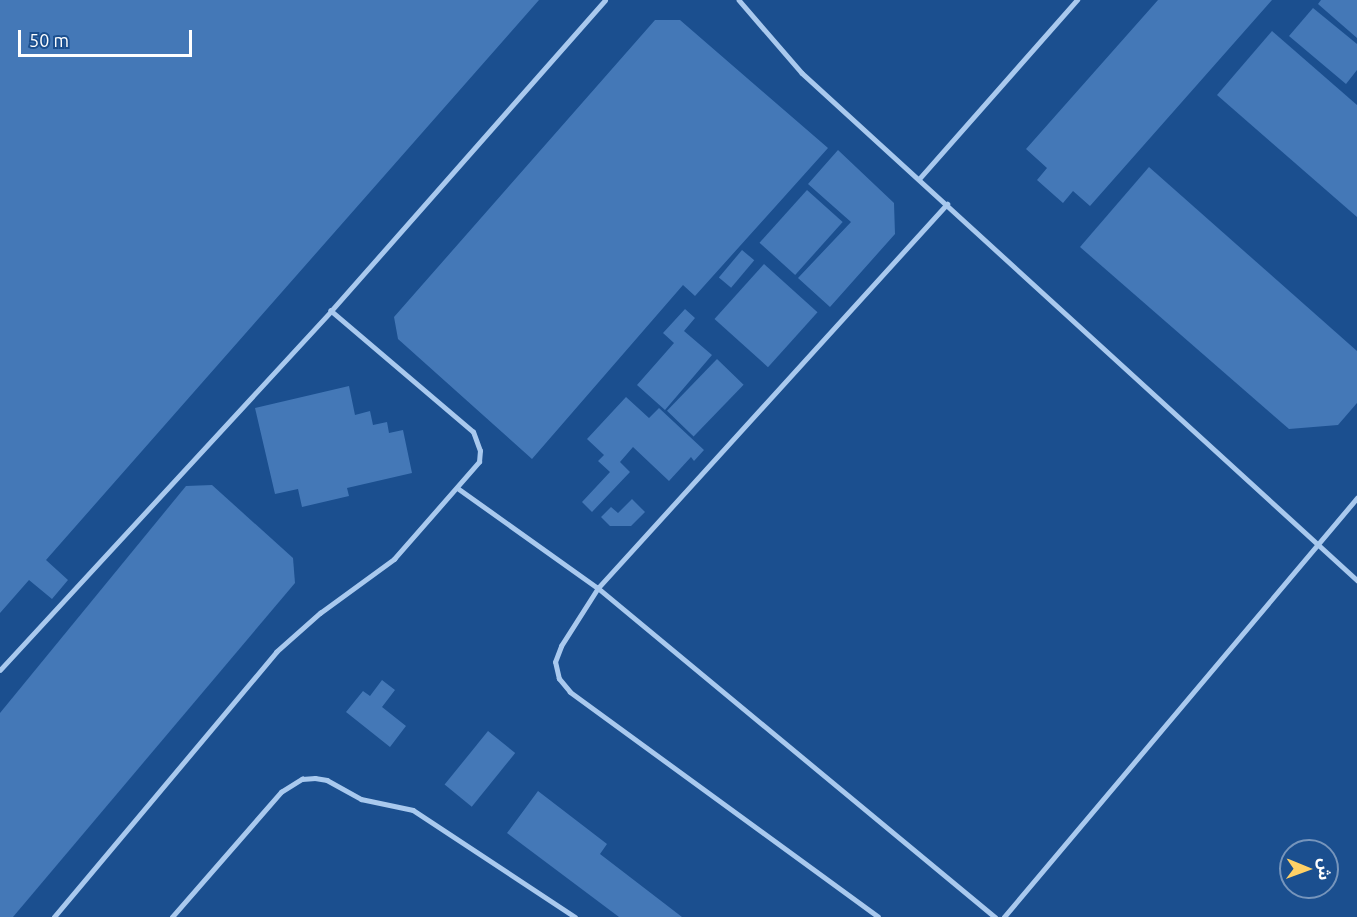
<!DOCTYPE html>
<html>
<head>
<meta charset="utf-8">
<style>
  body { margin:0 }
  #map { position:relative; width:1357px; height:917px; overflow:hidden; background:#1b4f8f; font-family:Ubuntu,"Noto Sans Arabic",sans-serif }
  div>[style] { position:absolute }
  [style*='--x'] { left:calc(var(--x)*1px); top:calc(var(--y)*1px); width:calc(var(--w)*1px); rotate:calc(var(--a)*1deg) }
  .building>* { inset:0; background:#4478b7; transform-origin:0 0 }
  .service>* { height:4.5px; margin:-2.25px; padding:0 2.25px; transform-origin:2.25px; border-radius:2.25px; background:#a9c9ee }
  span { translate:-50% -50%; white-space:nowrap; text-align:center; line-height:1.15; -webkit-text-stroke:5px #1b4f8f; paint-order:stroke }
  .north { position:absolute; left:1279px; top:839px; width:60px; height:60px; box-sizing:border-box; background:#1b4f8f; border:2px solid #7695bc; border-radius:50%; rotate:91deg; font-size:16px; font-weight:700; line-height:24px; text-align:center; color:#fff }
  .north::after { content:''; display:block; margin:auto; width:21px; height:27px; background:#ffd166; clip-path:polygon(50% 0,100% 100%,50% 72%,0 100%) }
  .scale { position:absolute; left:18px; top:30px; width:174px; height:27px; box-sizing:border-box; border:3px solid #fff; border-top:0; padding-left:8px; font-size:18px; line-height:21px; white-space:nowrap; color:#fff; -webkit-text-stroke:4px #1b4f8f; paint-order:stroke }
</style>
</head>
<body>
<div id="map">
  <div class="building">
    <div style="clip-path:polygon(0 0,539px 0,46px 560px,68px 580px,52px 599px,29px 580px,0 613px)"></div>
    <div style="clip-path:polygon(1158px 0,1272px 0,1090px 206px,1073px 191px,1063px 203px,1037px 180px,1047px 168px,1026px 149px)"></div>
    <div style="clip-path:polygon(1321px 0,1357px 0,1357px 38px,1318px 4px)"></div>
    <div style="clip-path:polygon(1313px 8px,1357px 44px,1357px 70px,1346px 84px,1289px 36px)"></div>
    <div style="clip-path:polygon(655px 20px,680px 20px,828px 148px,695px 296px,683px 285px,532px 459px,398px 339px,394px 317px)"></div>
    <div style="clip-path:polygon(1272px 31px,1357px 105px,1357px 217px,1217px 95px)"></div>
    <div style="clip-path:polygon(838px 150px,894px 203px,895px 234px,830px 307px,798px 278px,851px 222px,808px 184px)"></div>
    <div style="clip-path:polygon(1149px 167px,1357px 351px,1357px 403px,1338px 425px,1289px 429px,1080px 247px)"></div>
    <div style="left:807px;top:190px;width:48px;height:71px;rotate:42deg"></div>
    <div style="left:742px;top:250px;width:16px;height:36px;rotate:40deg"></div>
    <div style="left:764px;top:264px;width:72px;height:74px;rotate:42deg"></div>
    <div style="clip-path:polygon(685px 309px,695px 318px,684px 331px,712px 355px,665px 410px,637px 385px,674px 343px,663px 333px)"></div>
    <div style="left:717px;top:359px;width:37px;height:72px;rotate:44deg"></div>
    <div style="clip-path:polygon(349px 386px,355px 415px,370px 411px,373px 425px,387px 422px,389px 433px,403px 430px,412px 473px,347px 488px,349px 496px,302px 507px,298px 489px,275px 494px,255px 408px)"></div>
    <div style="clip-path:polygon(626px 397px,649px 418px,659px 408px,704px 450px,694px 461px,691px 457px,669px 481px,633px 447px,620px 462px,630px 472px,592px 512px,582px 502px,610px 472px,598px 461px,604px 455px,587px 439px)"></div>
    <div style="clip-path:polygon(212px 485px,293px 558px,295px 583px,13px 917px,0 917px,0 713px,186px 486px)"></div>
    <div style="clip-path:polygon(632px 499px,645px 512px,631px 526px,610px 526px,601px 517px,611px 507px,618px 513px)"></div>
    <div style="clip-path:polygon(382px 680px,395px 690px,382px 707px,406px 726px,390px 747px,346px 712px,363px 691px,370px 696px)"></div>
    <div style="left:488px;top:731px;width:35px;height:69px;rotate:39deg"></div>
    <div style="clip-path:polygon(538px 791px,607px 844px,600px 854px,682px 917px,619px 917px,507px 833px)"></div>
  </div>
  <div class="service">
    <div style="--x:739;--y:0;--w:96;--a:49.2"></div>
    <div style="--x:802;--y:73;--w:752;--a:42.41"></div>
    <div style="--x:919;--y:179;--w:239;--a:-48.6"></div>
    <div style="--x:459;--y:489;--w:171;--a:35.5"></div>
    <div style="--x:598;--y:588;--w:516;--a:39.65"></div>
    <div style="--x:0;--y:670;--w:488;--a:-47.3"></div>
    <div style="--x:331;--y:311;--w:414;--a:-48.6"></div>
    <div style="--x:54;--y:917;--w:346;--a:-50"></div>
    <div style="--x:276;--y:652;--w:59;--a:-41.6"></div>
    <div style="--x:320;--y:613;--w:92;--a:-36.1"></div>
    <div style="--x:394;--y:559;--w:129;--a:-48.8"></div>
    <div style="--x:479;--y:462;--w:11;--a:-85"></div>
    <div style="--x:480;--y:451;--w:20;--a:-110"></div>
    <div style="--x:473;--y:432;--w:187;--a:-139.6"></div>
    <div style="--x:172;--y:917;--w:166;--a:-48.9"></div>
    <div style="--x:281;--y:792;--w:25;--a:-32"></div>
    <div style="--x:302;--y:779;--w:13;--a:-4"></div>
    <div style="--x:315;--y:778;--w:12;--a:9"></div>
    <div style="--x:327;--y:780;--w:39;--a:29"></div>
    <div style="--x:361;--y:799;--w:53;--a:11.9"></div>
    <div style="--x:413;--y:810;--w:194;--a:33.4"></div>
    <div style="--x:878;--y:917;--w:381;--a:-143.9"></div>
    <div style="--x:570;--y:692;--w:17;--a:-130"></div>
    <div style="--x:559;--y:679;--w:17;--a:-103"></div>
    <div style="--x:555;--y:662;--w:17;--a:-69"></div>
    <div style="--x:561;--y:646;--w:69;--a:-57.5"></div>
    <div style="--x:598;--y:588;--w:519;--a:-47.73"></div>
    <div style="--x:1004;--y:917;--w:548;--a:-49.89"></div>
  </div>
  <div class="north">ش</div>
  <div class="scale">50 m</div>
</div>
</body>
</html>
